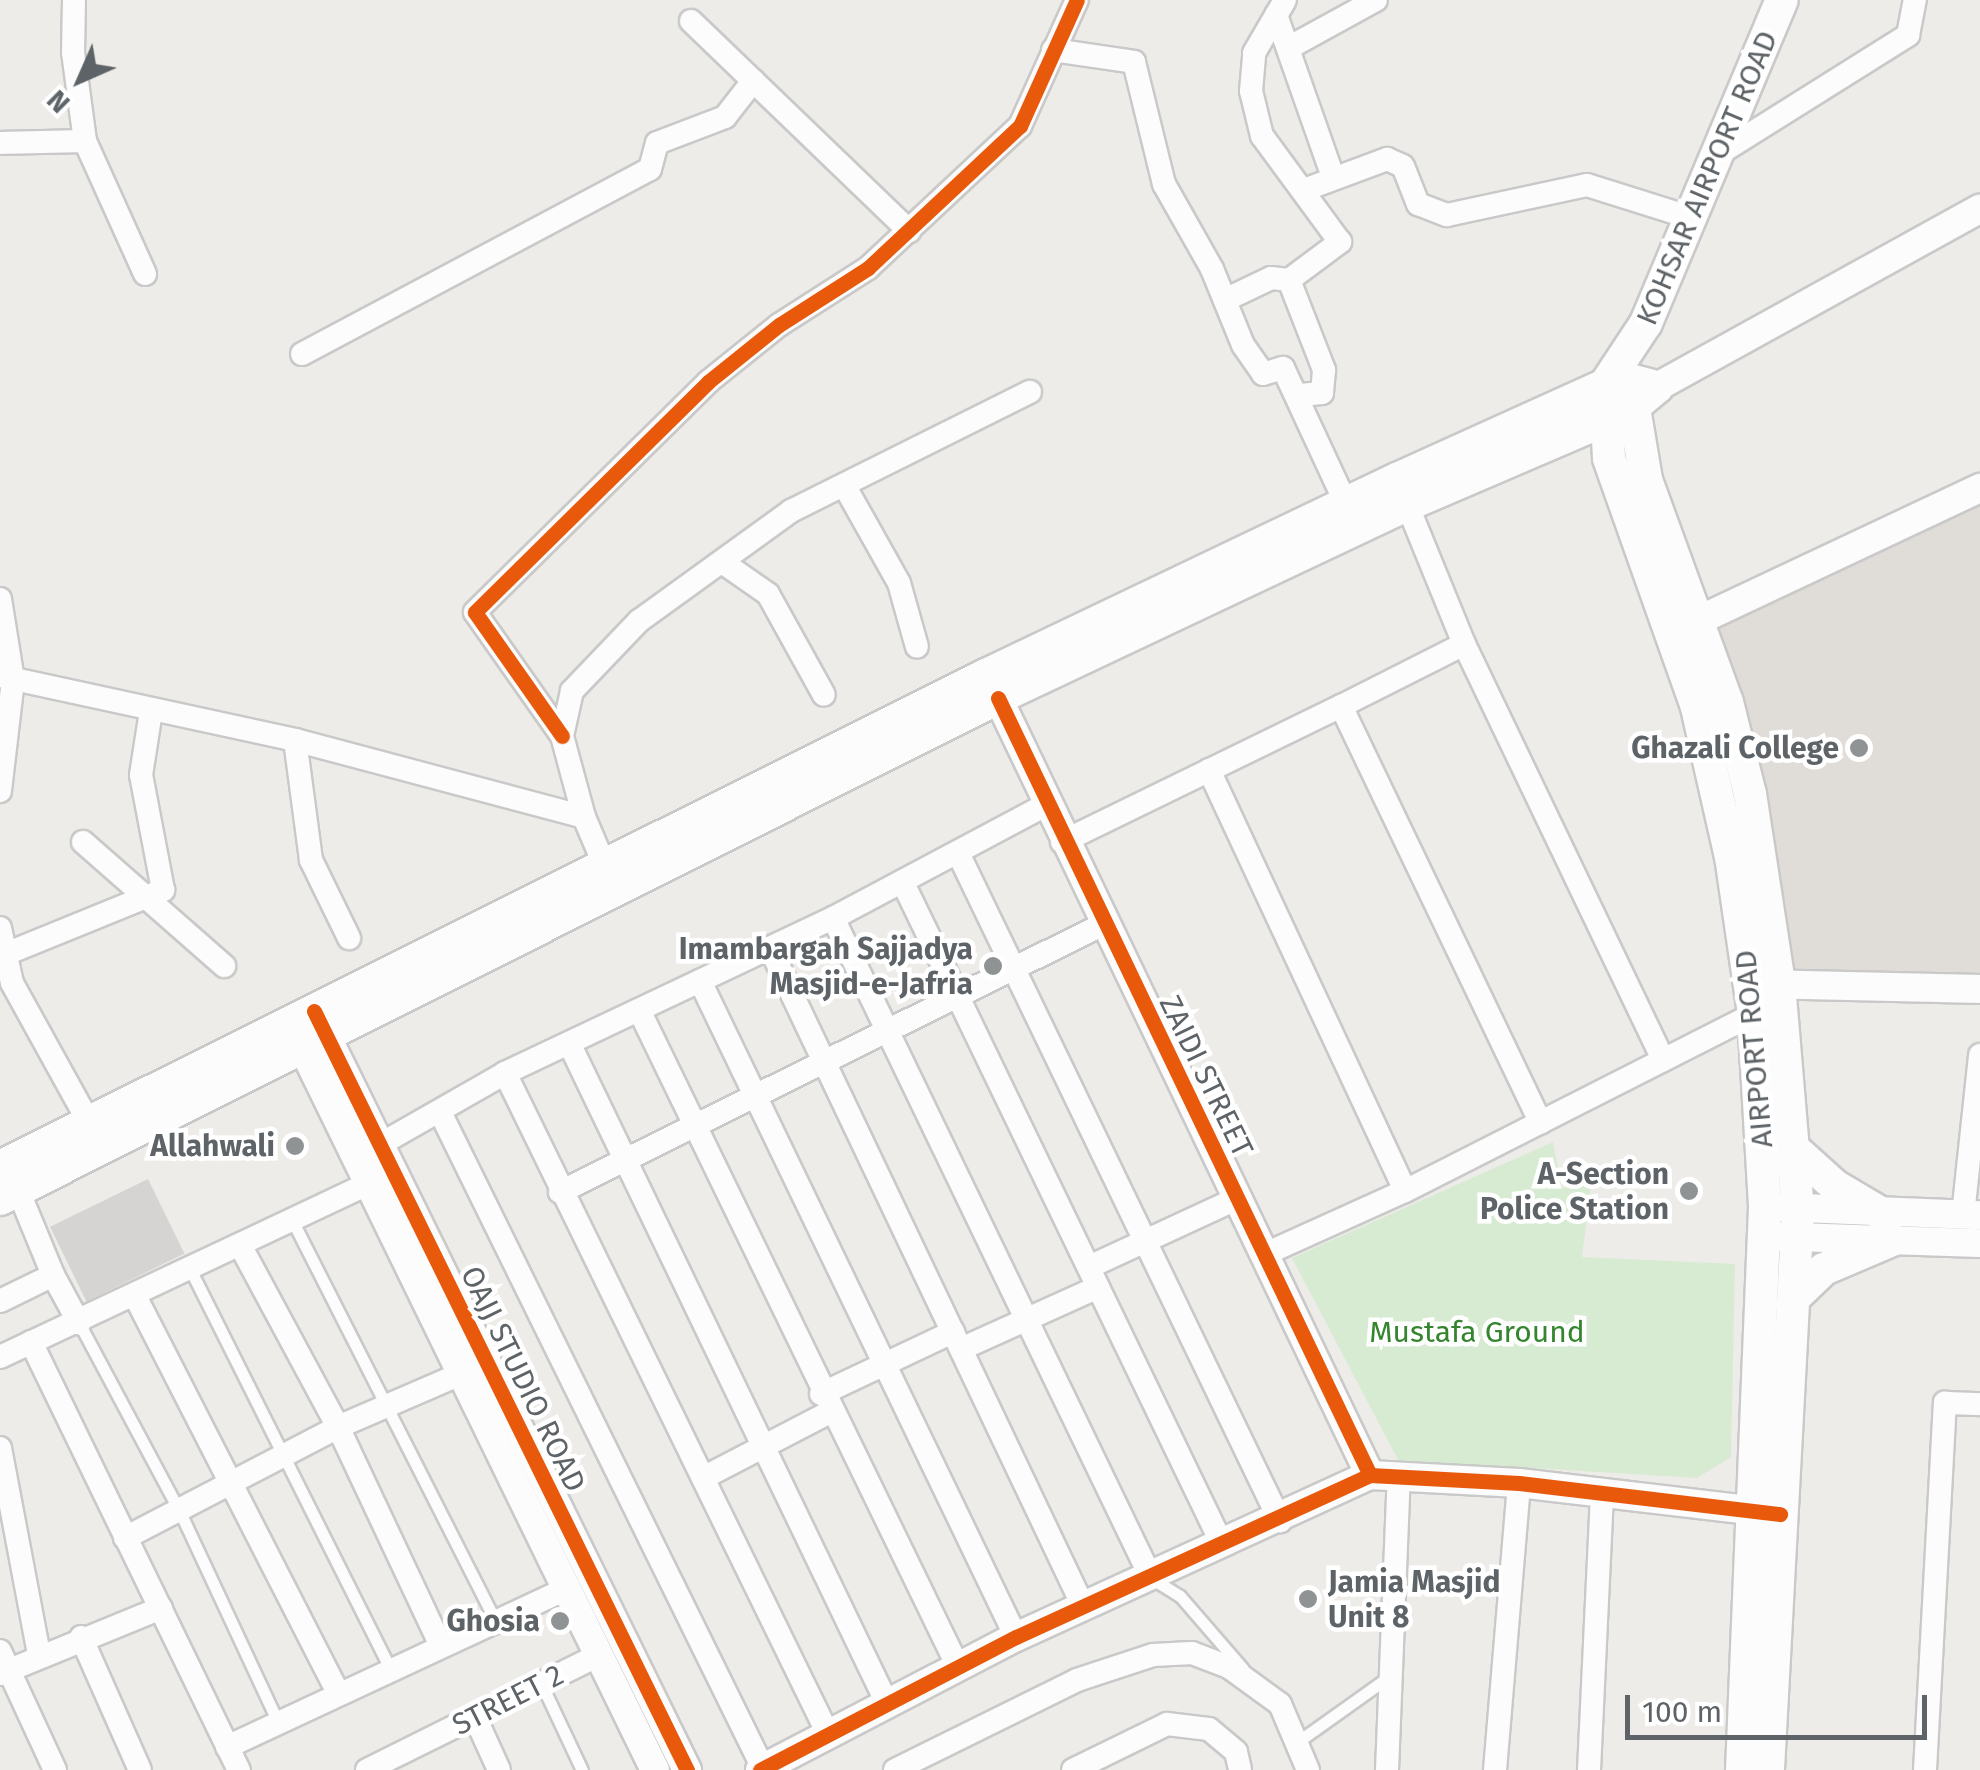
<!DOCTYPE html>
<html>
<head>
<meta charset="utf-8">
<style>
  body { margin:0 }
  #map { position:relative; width:1980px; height:1770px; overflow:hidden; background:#eeece8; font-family:"Fira Sans",sans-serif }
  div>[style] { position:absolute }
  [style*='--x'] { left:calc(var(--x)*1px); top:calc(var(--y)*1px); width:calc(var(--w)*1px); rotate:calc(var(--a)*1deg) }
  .education>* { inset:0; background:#e0dcd7 }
  .green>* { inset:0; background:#d7ebd2 }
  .building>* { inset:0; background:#d6d4d2; transform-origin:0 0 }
  .roads { filter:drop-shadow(2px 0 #c9c9c9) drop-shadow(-2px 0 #c9c9c9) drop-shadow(0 2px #c9c9c9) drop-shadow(0 -2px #c9c9c9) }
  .service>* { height:11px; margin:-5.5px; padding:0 5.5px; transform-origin:5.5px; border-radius:5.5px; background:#fcfcfc }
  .minor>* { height:22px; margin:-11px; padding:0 11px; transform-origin:11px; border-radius:11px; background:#fcfcfc }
  .tertiary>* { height:28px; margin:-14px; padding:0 14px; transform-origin:14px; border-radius:14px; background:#fcfcfc }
  .secondary>* { height:32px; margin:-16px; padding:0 16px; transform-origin:16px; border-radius:16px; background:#fcfcfc }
  .cycleway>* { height:15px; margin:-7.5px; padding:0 7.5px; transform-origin:7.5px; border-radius:7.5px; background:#e8590c }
  .dots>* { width:28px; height:28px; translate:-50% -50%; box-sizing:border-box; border:5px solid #fff; border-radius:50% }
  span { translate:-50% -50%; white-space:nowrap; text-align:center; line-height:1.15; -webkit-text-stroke:9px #fff; paint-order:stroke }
  .street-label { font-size:30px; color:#5d6367 }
  .poi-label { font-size:30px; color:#5d6367; font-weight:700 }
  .right { translate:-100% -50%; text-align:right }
  .left { translate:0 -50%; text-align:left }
  .park-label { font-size:30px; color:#34852e }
  .north { position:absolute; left:30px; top:30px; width:100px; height:100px; -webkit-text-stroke:8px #fff; paint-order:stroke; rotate:225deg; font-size:28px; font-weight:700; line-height:40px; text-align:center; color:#5d6367 }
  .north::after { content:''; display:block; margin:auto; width:35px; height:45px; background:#5d6367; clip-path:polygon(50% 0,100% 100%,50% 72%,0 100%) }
  .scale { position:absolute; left:1625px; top:1695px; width:302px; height:45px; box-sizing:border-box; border:5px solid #5d6367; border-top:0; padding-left:12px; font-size:30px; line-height:35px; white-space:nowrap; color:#5d6367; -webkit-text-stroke:8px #fff; paint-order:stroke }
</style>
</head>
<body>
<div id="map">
  <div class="education">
    <div style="clip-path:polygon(1980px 481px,1980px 989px,1779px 984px,1698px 622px)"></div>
  </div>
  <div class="green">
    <div style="clip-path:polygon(1553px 1142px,1562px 1188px,1592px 1176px,1582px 1257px,1735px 1264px,1731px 1457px,1697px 1478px,1398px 1460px,1292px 1258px)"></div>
  </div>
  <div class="building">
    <div style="left:148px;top:1179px;width:83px;height:109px;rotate:64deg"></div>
  </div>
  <div class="roads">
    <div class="service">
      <div style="--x:292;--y:1220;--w:445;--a:63.1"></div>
      <div style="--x:190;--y:1269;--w:446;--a:63.4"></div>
      <div style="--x:79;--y:1323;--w:212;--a:61.9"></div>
      <div style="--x:179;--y:1510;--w:236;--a:65"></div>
      <div style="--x:1151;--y:1578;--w:34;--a:32"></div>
      <div style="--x:1180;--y:1596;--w:96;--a:49.2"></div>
      <div style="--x:541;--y:1683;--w:96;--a:64.8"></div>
      <div style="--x:1300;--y:1740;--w:110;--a:-35.4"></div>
    </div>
    <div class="minor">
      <div style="--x:74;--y:0;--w:52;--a:91.1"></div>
      <div style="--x:73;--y:52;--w:90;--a:82.3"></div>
      <div style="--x:85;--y:141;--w:146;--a:65.7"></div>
      <div style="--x:1276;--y:15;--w:172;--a:70.6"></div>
      <div style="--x:691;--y:21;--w:303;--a:43.9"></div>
      <div style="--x:1290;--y:47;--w:98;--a:-28.7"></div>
      <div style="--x:1053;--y:50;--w:82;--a:8.4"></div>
      <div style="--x:1134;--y:62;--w:126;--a:76.2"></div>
      <div style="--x:1164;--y:184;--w:98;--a:60.5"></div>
      <div style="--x:1212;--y:269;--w:82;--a:67.8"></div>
      <div style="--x:1243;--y:345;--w:35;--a:55"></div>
      <div style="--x:1263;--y:374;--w:21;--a:-17"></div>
      <div style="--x:1283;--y:368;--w:150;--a:65.1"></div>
      <div style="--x:0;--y:143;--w:85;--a:-1.3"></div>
      <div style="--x:1717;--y:155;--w:226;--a:-32.1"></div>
      <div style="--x:1908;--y:35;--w:36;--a:-79"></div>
      <div style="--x:1304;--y:190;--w:89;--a:-20.5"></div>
      <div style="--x:1387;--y:159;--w:17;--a:24"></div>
      <div style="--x:1403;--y:166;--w:41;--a:68.5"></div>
      <div style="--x:1418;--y:204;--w:31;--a:21"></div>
      <div style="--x:1447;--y:215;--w:143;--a:-12.1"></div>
      <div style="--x:1587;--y:185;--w:110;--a:17.4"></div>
      <div style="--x:1289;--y:280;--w:97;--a:68.7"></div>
      <div style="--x:1324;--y:370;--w:23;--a:95"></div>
      <div style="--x:1322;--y:393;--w:25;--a:175"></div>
      <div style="--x:1225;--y:300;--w:51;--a:-25.6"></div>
      <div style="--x:1271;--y:278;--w:18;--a:6"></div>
      <div style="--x:1289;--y:280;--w:64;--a:-36.7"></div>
      <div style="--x:1340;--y:242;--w:132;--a:-126.3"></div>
      <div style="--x:1262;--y:136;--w:46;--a:-103.7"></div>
      <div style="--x:1251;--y:91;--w:38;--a:-85"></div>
      <div style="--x:1254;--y:53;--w:61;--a:-59.7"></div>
      <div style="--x:302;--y:354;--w:394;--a:-28"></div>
      <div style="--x:650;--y:169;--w:27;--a:-75"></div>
      <div style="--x:657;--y:143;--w:73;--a:-20.9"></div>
      <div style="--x:725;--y:117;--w:46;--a:-52.1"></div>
      <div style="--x:844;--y:485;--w:112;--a:60.7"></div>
      <div style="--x:899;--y:583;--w:66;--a:74.3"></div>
      <div style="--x:1402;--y:492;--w:164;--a:67.8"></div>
      <div style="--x:1464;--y:644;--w:461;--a:64.4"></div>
      <div style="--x:722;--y:562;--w:56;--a:34.8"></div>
      <div style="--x:768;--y:594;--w:115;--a:61"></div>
      <div style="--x:0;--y:599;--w:82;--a:80.9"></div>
      <div style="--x:13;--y:680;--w:112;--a:96.7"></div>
      <div style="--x:1464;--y:644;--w:138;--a:153.2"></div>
      <div style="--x:1341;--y:706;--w:462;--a:64.4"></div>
      <div style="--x:0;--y:676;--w:302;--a:12.2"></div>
      <div style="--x:295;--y:740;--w:299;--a:14.9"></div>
      <div style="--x:584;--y:817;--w:64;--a:67"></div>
      <div style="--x:562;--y:736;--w:151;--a:-125.1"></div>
      <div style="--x:475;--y:612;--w:327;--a:-44.6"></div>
      <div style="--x:708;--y:382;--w:91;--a:-38.8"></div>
      <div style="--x:779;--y:325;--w:106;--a:-32.6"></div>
      <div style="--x:868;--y:268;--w:208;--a:-43.1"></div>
      <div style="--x:1020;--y:126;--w:138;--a:-65.7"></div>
      <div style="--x:295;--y:740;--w:121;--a:82.4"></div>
      <div style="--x:311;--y:860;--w:87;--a:64"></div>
      <div style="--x:1209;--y:770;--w:464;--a:65"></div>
      <div style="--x:584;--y:817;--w:84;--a:-105.2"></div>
      <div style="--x:562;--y:736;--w:46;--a:-77.5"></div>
      <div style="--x:572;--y:691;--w:97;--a:-46.3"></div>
      <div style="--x:639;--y:621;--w:188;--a:-35.9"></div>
      <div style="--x:791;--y:511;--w:267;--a:-26.5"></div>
      <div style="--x:83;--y:842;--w:188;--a:41.3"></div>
      <div style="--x:1062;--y:842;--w:310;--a:-26"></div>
      <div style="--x:958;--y:853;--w:742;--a:64.26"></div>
      <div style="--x:903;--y:883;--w:734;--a:64.24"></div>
      <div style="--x:833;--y:918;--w:733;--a:64.27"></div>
      <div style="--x:0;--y:928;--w:56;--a:77.7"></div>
      <div style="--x:12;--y:983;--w:174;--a:61.1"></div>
      <div style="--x:770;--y:948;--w:731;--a:64.56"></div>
      <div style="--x:3;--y:955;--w:173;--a:-22.1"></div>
      <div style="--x:163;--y:890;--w:117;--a:-100.8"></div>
      <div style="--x:141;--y:775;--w:65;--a:-81.1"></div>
      <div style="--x:700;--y:981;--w:728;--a:64.28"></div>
      <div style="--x:641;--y:1014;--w:728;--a:64.1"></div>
      <div style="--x:569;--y:1043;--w:730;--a:64.28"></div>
      <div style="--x:505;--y:1073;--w:736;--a:63.96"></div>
      <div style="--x:440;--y:1112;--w:731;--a:63.79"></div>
      <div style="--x:379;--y:1145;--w:145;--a:-29.7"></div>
      <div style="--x:505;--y:1073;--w:363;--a:-25.3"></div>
      <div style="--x:833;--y:918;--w:242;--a:-28"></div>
      <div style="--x:18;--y:1190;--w:92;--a:67.6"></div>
      <div style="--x:560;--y:1192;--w:604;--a:-26.23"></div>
      <div style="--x:1963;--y:1215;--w:161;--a:-83.9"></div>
      <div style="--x:240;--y:1245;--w:207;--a:61.7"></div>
      <div style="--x:338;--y:1427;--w:240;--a:64.8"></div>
      <div style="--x:1263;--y:1255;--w:156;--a:-24.3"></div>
      <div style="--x:1405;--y:1191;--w:391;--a:-26.9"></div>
      <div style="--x:1089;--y:1267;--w:162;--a:-24.8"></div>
      <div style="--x:135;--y:1296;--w:446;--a:62.9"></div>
      <div style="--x:0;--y:1301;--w:59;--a:-26.1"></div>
      <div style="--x:53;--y:1275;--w:55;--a:61.6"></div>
      <div style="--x:31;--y:1342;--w:476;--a:64.1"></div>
      <div style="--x:961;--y:1349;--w:150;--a:-24.3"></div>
      <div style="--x:0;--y:1357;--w:408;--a:-25.2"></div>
      <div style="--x:821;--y:1394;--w:146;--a:-25.2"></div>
      <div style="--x:0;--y:1448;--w:211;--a:79.3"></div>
      <div style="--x:703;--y:1478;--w:143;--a:-27.5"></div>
      <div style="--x:125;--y:1538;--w:240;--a:-27.5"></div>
      <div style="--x:338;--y:1427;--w:136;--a:-23.4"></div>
      <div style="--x:81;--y:1637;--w:145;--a:66.1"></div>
      <div style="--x:0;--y:1651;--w:131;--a:65.2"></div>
      <div style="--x:0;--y:1674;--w:174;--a:-22.3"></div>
      <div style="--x:475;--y:1717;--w:58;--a:65.6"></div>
      <div style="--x:227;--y:1747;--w:371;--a:-25"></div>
      <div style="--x:367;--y:1770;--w:254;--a:-26.4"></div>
      <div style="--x:895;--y:1770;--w:203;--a:-26.3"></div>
      <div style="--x:1077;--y:1680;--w:80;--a:-18.2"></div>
      <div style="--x:1153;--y:1655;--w:39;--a:-3"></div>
      <div style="--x:1192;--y:1653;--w:40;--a:21"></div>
      <div style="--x:1229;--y:1667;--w:63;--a:36"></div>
      <div style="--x:1280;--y:1704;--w:72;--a:67"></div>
      <div style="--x:1073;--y:1770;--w:105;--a:-26.1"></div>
      <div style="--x:1167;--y:1724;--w:42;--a:6.8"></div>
      <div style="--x:1209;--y:1729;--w:35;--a:40"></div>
      <div style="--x:1236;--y:1752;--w:18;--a:77"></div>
      <div style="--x:1387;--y:1770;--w:294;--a:-87.7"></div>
      <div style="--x:1495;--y:1770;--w:288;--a:-85.2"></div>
      <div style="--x:1589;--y:1770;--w:275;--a:-87.3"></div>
      <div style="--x:1925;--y:1770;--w:368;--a:-86.9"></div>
      <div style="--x:1945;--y:1403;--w:35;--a:2"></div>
    </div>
    <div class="tertiary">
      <div style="--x:1657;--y:387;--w:369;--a:-28.9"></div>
      <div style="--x:1678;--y:630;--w:334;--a:-25.2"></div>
      <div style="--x:998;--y:698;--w:861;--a:64.42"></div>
      <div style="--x:1762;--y:984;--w:218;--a:1.3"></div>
      <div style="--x:317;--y:1017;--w:839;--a:63.83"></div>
      <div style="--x:294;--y:1030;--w:823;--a:64"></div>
      <div style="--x:1777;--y:1207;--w:203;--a:2.3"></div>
      <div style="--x:1765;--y:1236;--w:215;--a:1.9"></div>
      <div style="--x:760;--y:1770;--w:288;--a:-27.5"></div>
      <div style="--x:1016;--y:1637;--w:389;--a:-24.6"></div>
      <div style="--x:1370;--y:1475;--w:149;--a:3.1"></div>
      <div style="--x:1519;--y:1483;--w:256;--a:6.7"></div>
    </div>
    <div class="secondary">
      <div style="--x:1631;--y:390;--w:91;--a:80.5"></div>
      <div style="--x:1646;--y:480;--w:236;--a:70"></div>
      <div style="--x:1727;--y:702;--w:95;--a:76"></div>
      <div style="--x:1750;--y:794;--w:192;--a:81.3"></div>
      <div style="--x:1779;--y:984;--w:227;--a:85.2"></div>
      <div style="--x:1798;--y:1210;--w:561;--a:93.07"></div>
      <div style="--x:1794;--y:1149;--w:55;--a:42.1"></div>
      <div style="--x:1835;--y:1186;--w:57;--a:30.6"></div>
      <div style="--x:0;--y:1167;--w:1102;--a:-26.52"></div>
      <div style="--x:986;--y:675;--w:455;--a:-25.5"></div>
      <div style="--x:1397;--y:479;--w:228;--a:-24.3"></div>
      <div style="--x:1605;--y:385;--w:25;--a:-11"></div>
      <div style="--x:1630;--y:380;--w:28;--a:15"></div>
      <div style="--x:0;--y:1199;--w:1117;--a:-26.66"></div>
      <div style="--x:998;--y:698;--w:452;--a:-25.3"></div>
      <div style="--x:1407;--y:505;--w:244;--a:-23.2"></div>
      <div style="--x:1631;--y:409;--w:34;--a:-40"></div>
      <div style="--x:1797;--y:1295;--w:37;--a:-44"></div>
      <div style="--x:1824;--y:1269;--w:74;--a:-23.1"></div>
      <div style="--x:1742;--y:1770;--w:564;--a:-87.66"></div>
      <div style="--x:1765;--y:1206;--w:192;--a:-93.3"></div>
      <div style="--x:1754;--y:1014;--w:159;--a:-98.3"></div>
      <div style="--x:1731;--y:857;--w:154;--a:-102.8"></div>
      <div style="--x:1697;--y:707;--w:264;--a:-109.5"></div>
      <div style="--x:1609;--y:458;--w:73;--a:-93.1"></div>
      <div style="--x:1605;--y:385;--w:74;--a:-56.5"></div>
      <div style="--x:1646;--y:323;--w:350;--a:-67.2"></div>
    </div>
  </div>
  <div class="cycleway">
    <div style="--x:998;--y:698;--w:861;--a:64.42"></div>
    <div style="--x:562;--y:736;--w:151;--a:-125.1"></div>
    <div style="--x:475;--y:612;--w:327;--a:-44.6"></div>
    <div style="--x:708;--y:382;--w:91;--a:-38.8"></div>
    <div style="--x:779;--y:325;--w:106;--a:-32.6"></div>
    <div style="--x:868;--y:268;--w:208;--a:-43.1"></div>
    <div style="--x:1020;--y:126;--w:138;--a:-65.7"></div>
    <div style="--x:314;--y:1011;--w:846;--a:63.83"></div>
    <div style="--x:760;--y:1770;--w:288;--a:-27.5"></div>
    <div style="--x:1016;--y:1637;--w:389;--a:-24.6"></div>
    <div style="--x:1370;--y:1475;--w:149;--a:3.1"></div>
    <div style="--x:1519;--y:1483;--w:263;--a:6.8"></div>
  </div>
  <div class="dots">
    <div style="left:1859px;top:748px;background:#909394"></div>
    <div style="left:993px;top:966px;background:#909394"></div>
    <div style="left:295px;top:1146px;background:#909394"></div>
    <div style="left:1689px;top:1191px;background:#909394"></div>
    <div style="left:1308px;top:1599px;background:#909394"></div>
    <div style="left:560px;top:1621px;background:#909394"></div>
  </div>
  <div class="street-label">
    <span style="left:1707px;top:178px;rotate:-67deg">KOHSAR AIRPORT ROAD</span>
    <span style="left:1754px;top:1049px;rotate:-95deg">AIRPORT ROAD</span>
    <span style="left:1206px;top:1076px;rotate:64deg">ZAIDI STREET</span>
    <span style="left:523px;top:1379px;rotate:64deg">OAJJ STUDIO ROAD</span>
    <span style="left:508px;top:1700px;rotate:-27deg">STREET 2</span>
  </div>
  <div class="poi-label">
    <span class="right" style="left:1839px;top:748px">Ghazali College</span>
    <span class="right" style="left:973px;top:966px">Imambargah Sajjadya<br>Masjid-e-Jafria</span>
    <span class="right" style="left:275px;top:1146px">Allahwali</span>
    <span class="right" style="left:1669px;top:1191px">A-Section<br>Police Station</span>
    <span class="left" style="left:1328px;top:1599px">Jamia Masjid<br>Unit 8</span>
    <span class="right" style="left:540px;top:1621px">Ghosia</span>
  </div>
  <div class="park-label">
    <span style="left:1477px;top:1332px">Mustafa Ground</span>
  </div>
  <div class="north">N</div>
  <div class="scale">100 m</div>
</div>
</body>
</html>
